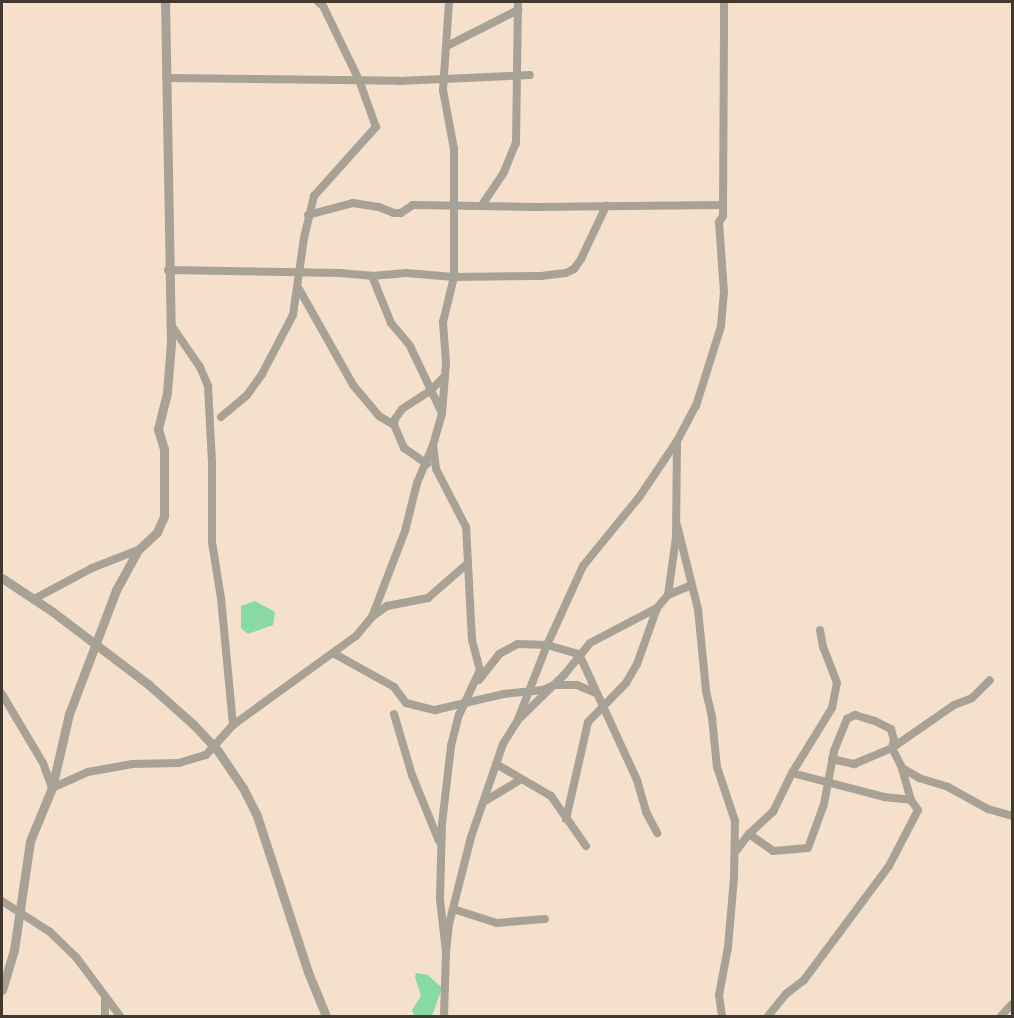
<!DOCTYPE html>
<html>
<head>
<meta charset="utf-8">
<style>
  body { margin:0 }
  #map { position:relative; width:1014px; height:1018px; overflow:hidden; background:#f5e0cb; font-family:Lato,sans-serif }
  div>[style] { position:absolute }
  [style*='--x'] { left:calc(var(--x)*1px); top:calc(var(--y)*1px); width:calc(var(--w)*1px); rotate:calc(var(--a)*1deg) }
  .green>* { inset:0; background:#88d9a4 }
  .minor>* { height:8px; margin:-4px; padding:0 4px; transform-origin:4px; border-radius:4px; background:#a7a196 }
  .tertiary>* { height:9px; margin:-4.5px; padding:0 4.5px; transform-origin:4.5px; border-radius:4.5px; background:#a7a196 }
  span { translate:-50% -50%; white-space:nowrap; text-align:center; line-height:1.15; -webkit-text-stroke:6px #f5e0cb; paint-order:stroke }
  .frame { position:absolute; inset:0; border:3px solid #423931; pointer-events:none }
</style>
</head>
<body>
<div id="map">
  <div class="green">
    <div style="clip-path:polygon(255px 601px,275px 612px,273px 625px,248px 634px,241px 628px,241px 606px)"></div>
    <div style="clip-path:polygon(416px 973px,428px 975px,442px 988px,432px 1016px,414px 1016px,412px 1010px,421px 996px,415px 977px)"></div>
  </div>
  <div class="minor">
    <div style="--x:447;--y:46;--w:80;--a:-26.9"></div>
    <div style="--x:166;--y:78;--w:233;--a:0.7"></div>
    <div style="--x:399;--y:81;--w:131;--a:-2.6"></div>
    <div style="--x:482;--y:205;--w:40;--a:-56"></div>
    <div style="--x:504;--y:172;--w:31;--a:-68"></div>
    <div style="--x:516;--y:143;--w:141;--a:-89.2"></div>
    <div style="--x:308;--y:215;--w:47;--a:-14.9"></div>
    <div style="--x:353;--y:203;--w:26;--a:9"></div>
    <div style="--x:379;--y:207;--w:16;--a:22"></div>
    <div style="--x:394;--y:213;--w:7;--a:0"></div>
    <div style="--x:401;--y:213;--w:14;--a:-34"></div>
    <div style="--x:413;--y:205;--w:123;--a:0.9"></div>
    <div style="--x:536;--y:207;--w:185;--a:-0.6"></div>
    <div style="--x:168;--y:270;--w:172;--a:1"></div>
    <div style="--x:340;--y:273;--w:32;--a:5"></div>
    <div style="--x:372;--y:276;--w:34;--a:-5"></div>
    <div style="--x:406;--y:273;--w:48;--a:4.8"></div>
    <div style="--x:454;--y:277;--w:128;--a:-90"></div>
    <div style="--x:454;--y:149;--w:60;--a:-100.6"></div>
    <div style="--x:443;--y:90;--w:88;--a:-86.1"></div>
    <div style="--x:372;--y:276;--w:51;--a:68"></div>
    <div style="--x:391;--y:323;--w:30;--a:50"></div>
    <div style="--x:410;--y:346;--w:72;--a:64.5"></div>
    <div style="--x:299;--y:289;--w:110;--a:60.6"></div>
    <div style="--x:353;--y:385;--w:40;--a:50"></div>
    <div style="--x:379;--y:416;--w:17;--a:31"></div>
    <div style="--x:171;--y:325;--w:51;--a:55.4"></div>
    <div style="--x:200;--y:367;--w:21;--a:67"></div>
    <div style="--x:208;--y:386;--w:77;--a:87"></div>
    <div style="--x:212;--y:463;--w:79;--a:90"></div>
    <div style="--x:212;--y:542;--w:57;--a:80.9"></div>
    <div style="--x:221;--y:598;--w:128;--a:84.6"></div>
    <div style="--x:221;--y:417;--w:34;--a:-40"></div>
    <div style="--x:247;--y:395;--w:26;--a:-54"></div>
    <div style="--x:262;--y:374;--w:67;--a:-62.3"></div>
    <div style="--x:293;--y:315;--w:78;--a:-81.9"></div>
    <div style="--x:304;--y:238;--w:43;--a:-76.6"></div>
    <div style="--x:314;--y:196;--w:93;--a:-48.1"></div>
    <div style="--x:376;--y:127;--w:50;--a:-109.9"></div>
    <div style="--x:359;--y:80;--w:82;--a:-115.9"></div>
    <div style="--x:323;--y:6;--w:6;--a:-141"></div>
    <div style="--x:427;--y:464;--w:28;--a:-145"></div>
    <div style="--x:404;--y:448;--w:25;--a:-113"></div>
    <div style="--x:394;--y:425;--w:6;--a:-81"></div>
    <div style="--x:395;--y:419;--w:12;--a:-55"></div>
    <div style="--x:402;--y:409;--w:33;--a:-33"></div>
    <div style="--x:430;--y:391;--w:20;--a:-45"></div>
    <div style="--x:677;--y:525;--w:87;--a:76"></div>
    <div style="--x:698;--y:609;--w:82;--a:84.4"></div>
    <div style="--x:706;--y:691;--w:28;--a:77"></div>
    <div style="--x:712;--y:718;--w:49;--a:84.2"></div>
    <div style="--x:717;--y:767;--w:57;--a:71.6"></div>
    <div style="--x:735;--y:821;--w:57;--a:91"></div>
    <div style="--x:734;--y:878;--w:69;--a:95"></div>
    <div style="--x:728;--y:947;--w:49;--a:100.6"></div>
    <div style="--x:719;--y:995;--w:21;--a:82"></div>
    <div style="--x:668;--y:595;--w:25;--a:-23"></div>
    <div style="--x:34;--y:599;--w:66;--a:-28.1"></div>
    <div style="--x:92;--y:568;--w:49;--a:-21.4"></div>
    <div style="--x:372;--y:617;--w:19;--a:-36"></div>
    <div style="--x:387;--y:606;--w:42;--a:-11"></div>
    <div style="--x:428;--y:598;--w:52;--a:-41.1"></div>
    <div style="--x:333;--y:653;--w:70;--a:29.1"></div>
    <div style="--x:394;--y:687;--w:20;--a:53"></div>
    <div style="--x:406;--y:703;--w:30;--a:14"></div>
    <div style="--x:435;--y:710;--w:71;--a:-13.1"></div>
    <div style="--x:504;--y:694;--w:39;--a:-6"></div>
    <div style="--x:543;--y:690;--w:12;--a:-24"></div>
    <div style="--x:554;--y:685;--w:23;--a:0"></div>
    <div style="--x:577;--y:685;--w:21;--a:23"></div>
    <div style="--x:479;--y:680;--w:33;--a:-52"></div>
    <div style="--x:499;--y:654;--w:21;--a:-28"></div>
    <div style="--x:518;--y:644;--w:29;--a:2"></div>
    <div style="--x:547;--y:645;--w:33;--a:16"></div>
    <div style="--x:579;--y:654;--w:139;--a:65.3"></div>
    <div style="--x:637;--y:780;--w:33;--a:74"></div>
    <div style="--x:646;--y:812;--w:24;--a:62"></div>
    <div style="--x:2;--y:694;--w:80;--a:59.3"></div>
    <div style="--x:43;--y:763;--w:27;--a:70"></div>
    <div style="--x:52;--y:788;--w:39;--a:-24"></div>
    <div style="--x:88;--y:772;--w:45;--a:-10.3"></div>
    <div style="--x:132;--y:764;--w:47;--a:-1.2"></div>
    <div style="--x:179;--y:763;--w:28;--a:-17"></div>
    <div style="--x:206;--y:755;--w:40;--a:-48"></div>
    <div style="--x:233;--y:725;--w:152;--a:-35.9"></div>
    <div style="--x:356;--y:636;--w:25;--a:-50"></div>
    <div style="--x:372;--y:617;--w:92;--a:-69"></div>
    <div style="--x:405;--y:531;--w:49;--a:-76"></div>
    <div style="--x:417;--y:483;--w:39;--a:-67"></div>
    <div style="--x:394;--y:714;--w:64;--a:73.6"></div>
    <div style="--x:412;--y:775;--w:71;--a:67.8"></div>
    <div style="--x:520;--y:718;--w:62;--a:-44.3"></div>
    <div style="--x:564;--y:675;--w:41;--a:-50.9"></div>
    <div style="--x:590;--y:643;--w:76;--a:-27.6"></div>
    <div style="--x:832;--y:759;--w:23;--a:13"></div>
    <div style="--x:854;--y:764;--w:41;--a:-22.8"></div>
    <div style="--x:892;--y:748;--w:75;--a:-34.7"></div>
    <div style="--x:954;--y:705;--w:19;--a:-21"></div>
    <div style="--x:972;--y:698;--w:25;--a:-45"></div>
    <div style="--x:496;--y:764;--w:64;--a:30.2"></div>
    <div style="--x:551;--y:796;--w:61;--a:55"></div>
    <div style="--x:792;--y:773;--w:95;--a:14.6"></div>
    <div style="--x:884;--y:797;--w:27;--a:6"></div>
    <div style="--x:485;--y:801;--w:41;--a:-31"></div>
    <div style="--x:566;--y:819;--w:99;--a:-77.2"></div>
    <div style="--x:588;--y:722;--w:54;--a:-45.7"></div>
    <div style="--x:626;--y:683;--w:22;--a:-60"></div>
    <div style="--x:637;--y:664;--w:59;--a:-70.3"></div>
    <div style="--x:657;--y:608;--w:17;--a:-50"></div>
    <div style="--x:668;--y:595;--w:59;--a:-82.1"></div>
    <div style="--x:676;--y:537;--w:95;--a:-89.4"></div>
    <div style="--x:749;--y:834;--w:29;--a:35"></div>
    <div style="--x:773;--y:851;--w:35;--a:-5"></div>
    <div style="--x:808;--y:848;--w:47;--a:-70"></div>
    <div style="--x:824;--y:804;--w:54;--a:-79.3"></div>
    <div style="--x:834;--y:751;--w:35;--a:-68"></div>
    <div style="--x:847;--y:719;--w:9;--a:-27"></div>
    <div style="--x:855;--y:715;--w:21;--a:17"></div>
    <div style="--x:875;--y:721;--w:18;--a:27"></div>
    <div style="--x:891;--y:729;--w:11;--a:75"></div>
    <div style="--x:894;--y:740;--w:8;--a:104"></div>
    <div style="--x:892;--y:748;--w:22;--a:63"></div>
    <div style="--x:902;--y:768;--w:20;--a:30"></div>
    <div style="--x:919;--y:778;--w:30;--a:17"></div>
    <div style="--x:948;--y:787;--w:46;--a:28.8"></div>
    <div style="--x:988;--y:809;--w:25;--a:16"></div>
    <div style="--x:736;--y:851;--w:21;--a:-53"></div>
    <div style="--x:749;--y:834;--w:33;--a:-43"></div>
    <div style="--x:773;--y:812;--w:43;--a:-64"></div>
    <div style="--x:792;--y:773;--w:76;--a:-58.4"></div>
    <div style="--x:832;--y:708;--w:25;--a:-79"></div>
    <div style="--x:837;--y:683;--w:39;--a:-111"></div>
    <div style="--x:823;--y:647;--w:17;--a:-100"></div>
    <div style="--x:2;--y:901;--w:57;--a:32.9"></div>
    <div style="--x:50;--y:932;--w:36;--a:44"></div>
    <div style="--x:76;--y:957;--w:74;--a:53.3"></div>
    <div style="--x:453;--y:909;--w:46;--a:17.7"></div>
    <div style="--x:497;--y:923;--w:48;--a:-4.8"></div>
    <div style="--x:446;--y:952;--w:28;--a:-84"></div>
    <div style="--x:449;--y:924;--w:90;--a:-75.8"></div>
    <div style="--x:471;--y:837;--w:98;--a:-71"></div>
    <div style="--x:503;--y:744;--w:26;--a:-58"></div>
    <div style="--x:517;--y:722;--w:83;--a:-68.7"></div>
    <div style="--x:547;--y:645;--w:87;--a:-65.5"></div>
    <div style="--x:583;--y:566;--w:90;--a:-50.8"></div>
    <div style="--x:640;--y:496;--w:66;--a:-56.1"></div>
    <div style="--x:677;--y:441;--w:40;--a:-62"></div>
    <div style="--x:696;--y:406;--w:84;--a:-72.6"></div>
    <div style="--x:721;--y:326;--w:33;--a:-85"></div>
    <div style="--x:724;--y:293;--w:71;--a:-94"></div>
    <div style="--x:719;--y:222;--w:7;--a:-56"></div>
    <div style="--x:723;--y:216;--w:214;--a:-89.7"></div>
    <div style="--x:105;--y:1016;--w:18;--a:-90"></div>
    <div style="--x:444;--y:1016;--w:64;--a:-88.2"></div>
    <div style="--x:446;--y:952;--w:53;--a:-96.5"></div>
    <div style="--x:440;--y:899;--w:75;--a:-88.5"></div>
    <div style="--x:442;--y:824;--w:79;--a:-83.4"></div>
    <div style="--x:451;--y:746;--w:32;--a:-76"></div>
    <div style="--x:459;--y:715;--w:50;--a:-65"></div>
    <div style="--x:480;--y:670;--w:31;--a:-105"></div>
    <div style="--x:472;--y:640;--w:113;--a:-93"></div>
    <div style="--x:466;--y:527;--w:65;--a:-117.3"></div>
    <div style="--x:436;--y:469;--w:24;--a:-97"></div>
    <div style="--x:433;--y:445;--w:33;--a:-74"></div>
    <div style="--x:442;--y:413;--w:50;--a:-85.4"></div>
    <div style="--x:446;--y:363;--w:41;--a:-94.2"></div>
    <div style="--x:443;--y:322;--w:46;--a:-76.3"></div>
    <div style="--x:454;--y:277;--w:87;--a:-0.7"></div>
    <div style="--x:541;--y:276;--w:25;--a:-7"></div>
    <div style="--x:566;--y:273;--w:9;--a:-27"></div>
    <div style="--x:574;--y:269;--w:12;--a:-55"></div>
    <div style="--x:581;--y:259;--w:59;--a:-64.7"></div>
    <div style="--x:768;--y:1016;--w:28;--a:-51"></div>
    <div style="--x:786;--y:994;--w:23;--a:-38"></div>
    <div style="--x:804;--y:980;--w:142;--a:-53.3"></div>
    <div style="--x:889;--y:866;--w:63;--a:-62.6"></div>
    <div style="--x:918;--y:810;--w:12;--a:-125"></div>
    <div style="--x:911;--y:800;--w:33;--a:-106"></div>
    <div style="--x:1001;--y:1016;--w:16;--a:-47"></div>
  </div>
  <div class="tertiary">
    <div style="--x:2;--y:578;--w:61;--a:33.7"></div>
    <div style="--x:53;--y:612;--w:121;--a:37.2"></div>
    <div style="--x:149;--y:685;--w:60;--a:41.6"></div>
    <div style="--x:194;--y:725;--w:35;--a:47"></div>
    <div style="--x:218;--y:751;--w:45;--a:56"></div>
    <div style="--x:243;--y:788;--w:31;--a:63"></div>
    <div style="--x:257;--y:816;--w:164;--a:71.9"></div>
    <div style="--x:308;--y:972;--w:48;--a:67.8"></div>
    <div style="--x:2;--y:990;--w:42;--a:-73.3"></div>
    <div style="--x:14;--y:950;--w:110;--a:-81.6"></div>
    <div style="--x:30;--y:841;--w:57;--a:-67.5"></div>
    <div style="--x:52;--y:788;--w:76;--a:-77.1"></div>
    <div style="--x:69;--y:714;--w:133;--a:-69.2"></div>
    <div style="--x:116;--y:590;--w:46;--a:-61.2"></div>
    <div style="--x:138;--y:550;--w:26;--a:-43"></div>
    <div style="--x:157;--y:532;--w:17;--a:-66"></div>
    <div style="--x:164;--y:516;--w:67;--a:-90"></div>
    <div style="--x:164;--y:449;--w:21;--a:-107"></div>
    <div style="--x:158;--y:429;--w:38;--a:-76"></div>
    <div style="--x:167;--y:392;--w:49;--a:-85.3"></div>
    <div style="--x:171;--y:343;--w:341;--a:-91"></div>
  </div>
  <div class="frame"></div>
</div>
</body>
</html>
